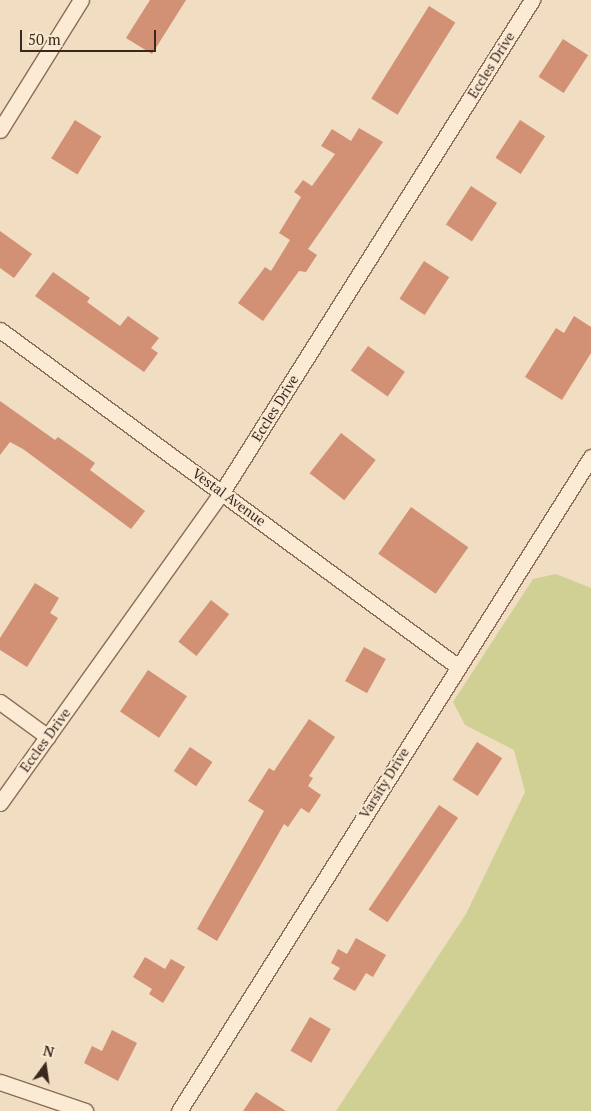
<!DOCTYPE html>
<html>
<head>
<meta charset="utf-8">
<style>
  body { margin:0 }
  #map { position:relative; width:591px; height:1111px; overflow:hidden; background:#f1ddc2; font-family:"PT Serif",serif }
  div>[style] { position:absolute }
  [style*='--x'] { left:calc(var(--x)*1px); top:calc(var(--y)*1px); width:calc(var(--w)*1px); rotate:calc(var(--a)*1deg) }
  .green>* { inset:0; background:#d0d095 }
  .building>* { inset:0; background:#d29075; transform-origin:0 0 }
  .roads { filter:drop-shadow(1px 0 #8c6d57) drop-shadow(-1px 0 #8c6d57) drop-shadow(0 1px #8c6d57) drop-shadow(0 -1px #8c6d57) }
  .minor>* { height:15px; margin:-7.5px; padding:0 7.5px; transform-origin:7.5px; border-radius:7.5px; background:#fbebd5 }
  span { translate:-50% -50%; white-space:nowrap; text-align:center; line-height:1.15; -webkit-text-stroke:4px #f8e8d2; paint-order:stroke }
  .street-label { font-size:14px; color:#3b281d }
  .north { position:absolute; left:20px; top:1041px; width:50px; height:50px; -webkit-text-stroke:4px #f8e8d2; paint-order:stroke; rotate:14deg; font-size:14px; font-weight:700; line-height:20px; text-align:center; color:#3b281d }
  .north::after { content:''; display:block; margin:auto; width:18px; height:22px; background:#3b281d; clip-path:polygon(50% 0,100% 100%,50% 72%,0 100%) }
  .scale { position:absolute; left:20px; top:30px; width:136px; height:22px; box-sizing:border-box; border:2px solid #3b281d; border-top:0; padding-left:6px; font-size:15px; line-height:18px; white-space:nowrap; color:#3b281d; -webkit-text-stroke:4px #f8e8d2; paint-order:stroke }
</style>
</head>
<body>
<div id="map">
  <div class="green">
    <div style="clip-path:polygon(556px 574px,591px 588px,591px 1111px,336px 1111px,466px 914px,525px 792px,514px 750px,465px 725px,453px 702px,533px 579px)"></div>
  </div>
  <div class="building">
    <div style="clip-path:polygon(150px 0,186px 0,152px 54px,126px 38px)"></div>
    <div style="left:429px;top:6px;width:31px;height:109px;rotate:32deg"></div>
    <div style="left:563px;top:39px;width:30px;height:45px;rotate:33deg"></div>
    <div style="left:75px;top:120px;width:31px;height:45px;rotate:32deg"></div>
    <div style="left:520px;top:120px;width:30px;height:45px;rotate:33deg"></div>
    <div style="clip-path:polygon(359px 128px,383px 142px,308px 249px,317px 255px,306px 272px,299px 271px,263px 321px,238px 303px,265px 267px,271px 271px,290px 240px,279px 233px,301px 197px,294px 192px,303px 180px,312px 186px,335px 154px,321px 146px,332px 129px,351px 141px)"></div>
    <div style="left:471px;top:186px;width:31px;height:46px;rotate:33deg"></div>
    <div style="clip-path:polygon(0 231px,32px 254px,14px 278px,0 268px)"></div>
    <div style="left:424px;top:261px;width:30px;height:45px;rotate:33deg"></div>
    <div style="clip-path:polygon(53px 272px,90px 298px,87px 302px,120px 326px,128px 316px,159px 338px,151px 348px,158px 353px,144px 372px,35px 296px)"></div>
    <div style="clip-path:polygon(574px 316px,591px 327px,591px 353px,562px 400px,525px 377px,556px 328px,564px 333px)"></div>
    <div style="left:368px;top:346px;width:45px;height:30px;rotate:35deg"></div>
    <div style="clip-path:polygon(0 401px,55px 440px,58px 437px,95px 463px,90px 470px,145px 511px,131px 529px,23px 449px,10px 442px,0 455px)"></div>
    <div style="left:341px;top:433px;width:44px;height:51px;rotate:38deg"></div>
    <div style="left:411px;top:507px;width:70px;height:57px;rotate:35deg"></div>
    <div style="clip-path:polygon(35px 583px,59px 598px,50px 613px,58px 618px,27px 667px,0 650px,0 638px)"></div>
    <div style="left:211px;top:600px;width:23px;height:53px;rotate:38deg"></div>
    <div style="left:364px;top:647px;width:25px;height:39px;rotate:29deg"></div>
    <div style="left:148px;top:670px;width:47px;height:50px;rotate:34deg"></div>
    <div style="clip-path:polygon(309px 719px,335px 737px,309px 776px,313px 778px,308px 786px,321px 795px,309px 813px,301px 808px,288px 827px,284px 824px,217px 941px,197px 929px,264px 811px,248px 801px,269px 768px,274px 771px)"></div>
    <div style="left:477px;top:742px;width:30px;height:45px;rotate:33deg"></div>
    <div style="left:190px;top:747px;width:27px;height:29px;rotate:34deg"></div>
    <div style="left:439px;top:805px;width:23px;height:126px;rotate:34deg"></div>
    <div style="clip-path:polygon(356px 938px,386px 955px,373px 977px,366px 973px,355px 991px,333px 979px,340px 968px,331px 963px,338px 949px,347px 954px)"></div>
    <div style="clip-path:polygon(145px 957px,165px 969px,171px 959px,185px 967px,163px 1003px,149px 994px,152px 989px,133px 977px)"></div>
    <div style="left:310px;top:1017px;width:24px;height:39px;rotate:30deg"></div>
    <div style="clip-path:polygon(112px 1030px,137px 1043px,118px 1081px,84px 1063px,92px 1046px,102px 1051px)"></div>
    <div style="clip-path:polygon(256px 1092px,286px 1111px,243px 1111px)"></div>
  </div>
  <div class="roads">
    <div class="minor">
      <div style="--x:0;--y:130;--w:153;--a:-58.1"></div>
      <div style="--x:0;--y:330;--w:567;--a:36.32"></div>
      <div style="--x:0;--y:702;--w:59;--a:36.1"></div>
      <div style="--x:0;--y:803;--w:382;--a:-54.5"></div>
      <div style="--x:222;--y:492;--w:582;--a:-57.79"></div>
      <div style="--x:0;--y:1082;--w:90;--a:18.8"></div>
      <div style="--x:179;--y:1111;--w:773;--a:-57.79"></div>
    </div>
  </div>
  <div class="street-label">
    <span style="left:491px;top:65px;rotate:-58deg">Eccles Drive</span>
    <span style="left:275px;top:408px;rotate:-58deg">Eccles Drive</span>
    <span style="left:229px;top:497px;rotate:36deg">Vestal Avenue</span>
    <span style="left:45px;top:740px;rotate:-54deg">Eccles Drive</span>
    <span style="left:384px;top:783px;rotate:-58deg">Varsity Drive</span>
  </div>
  <div class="north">N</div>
  <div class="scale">50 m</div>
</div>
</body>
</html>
